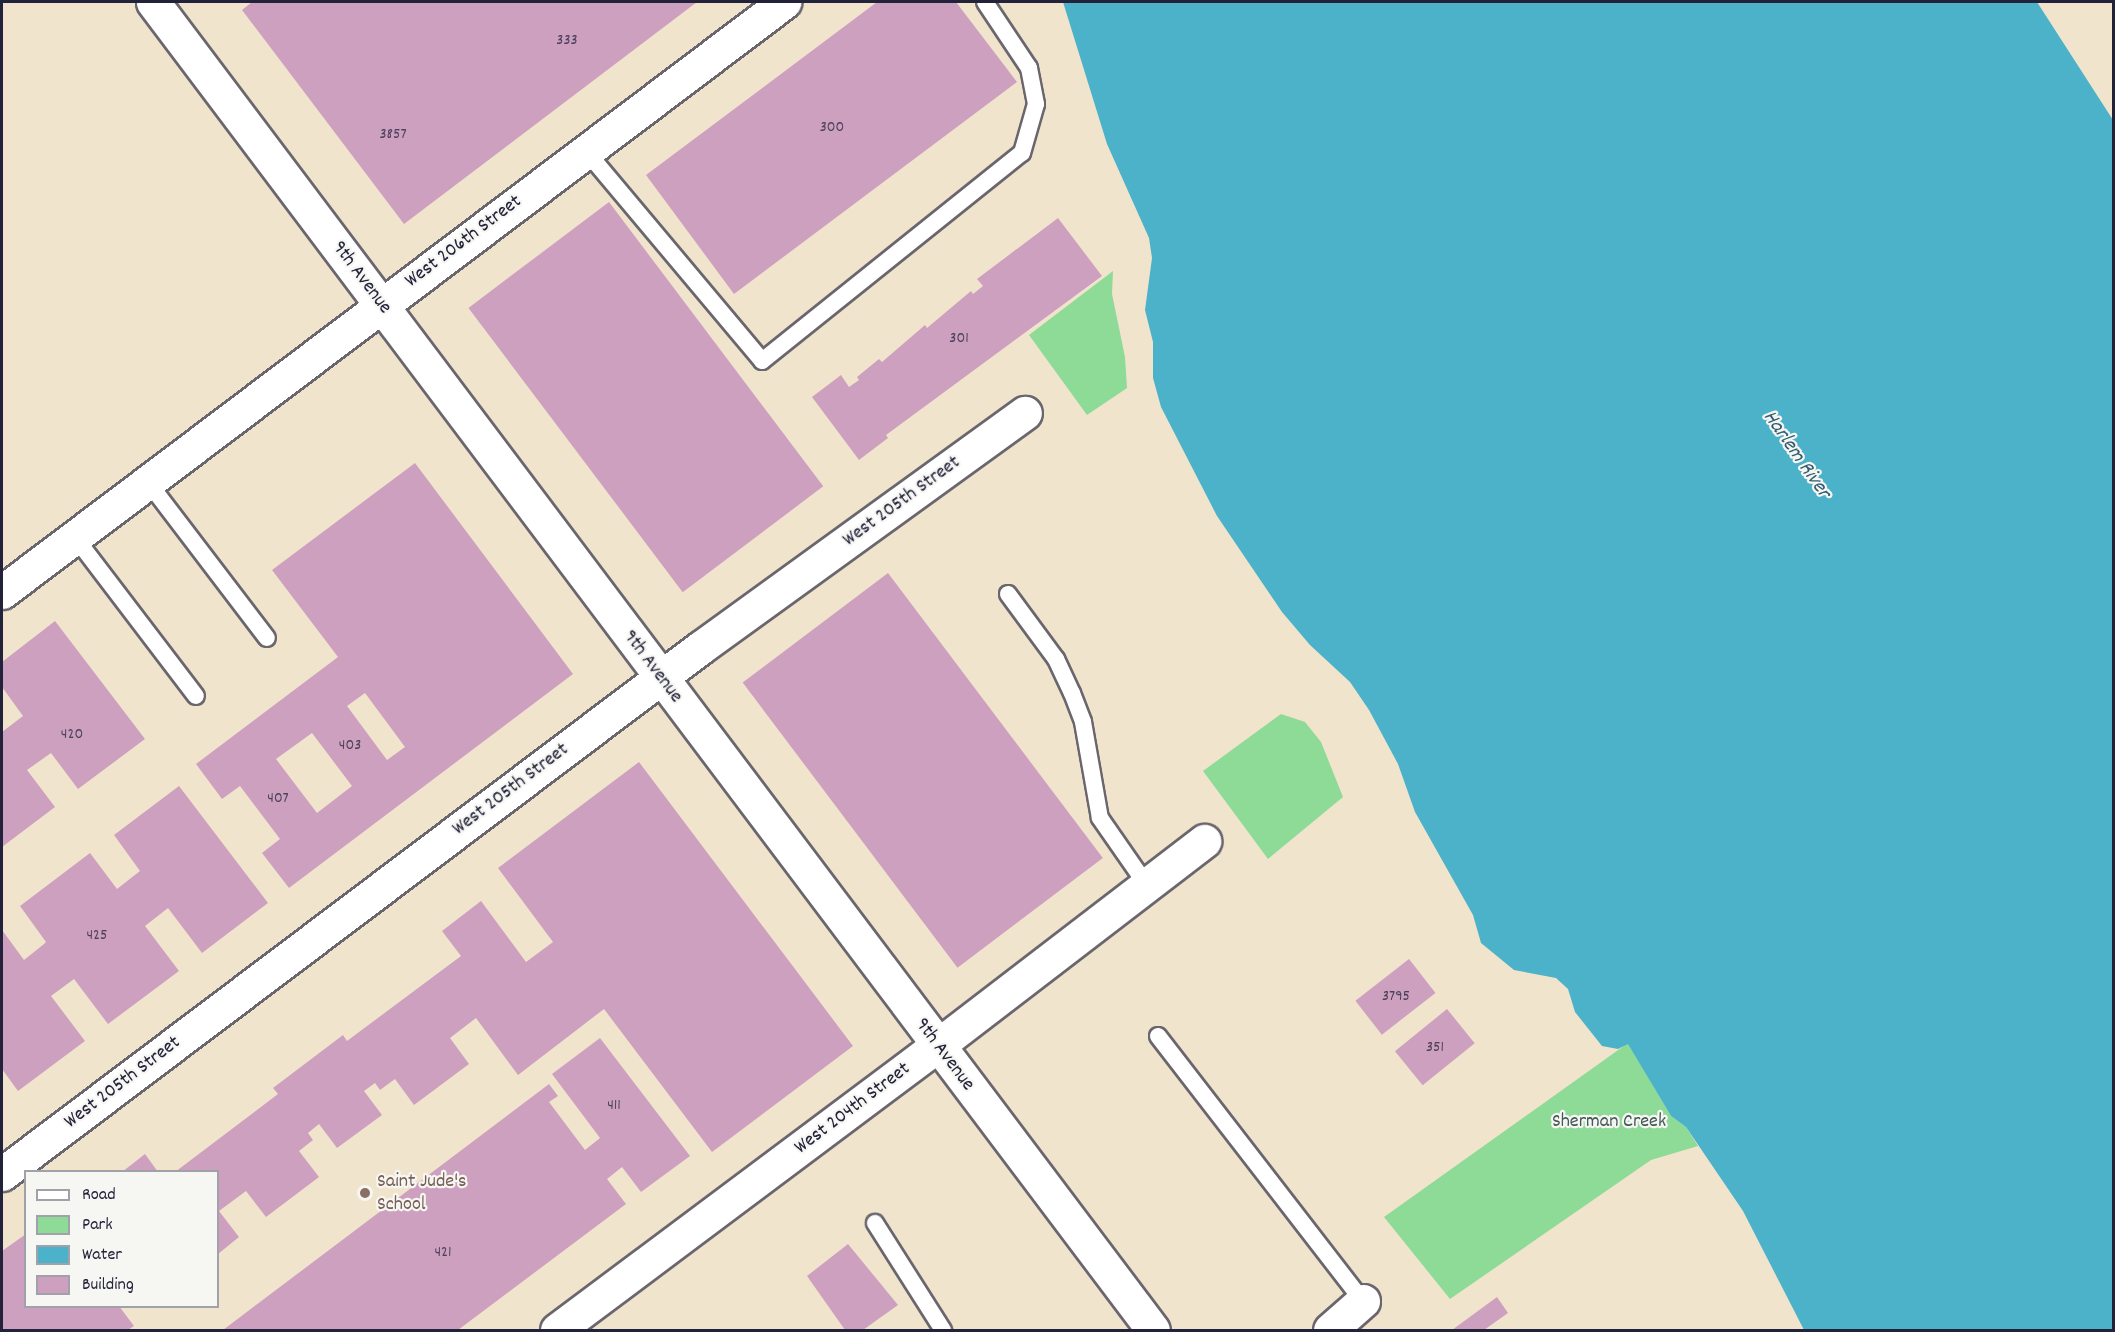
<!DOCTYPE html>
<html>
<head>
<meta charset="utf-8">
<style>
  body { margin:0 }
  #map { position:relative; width:2115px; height:1332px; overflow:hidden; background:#f1e4cc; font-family:Dekko,sans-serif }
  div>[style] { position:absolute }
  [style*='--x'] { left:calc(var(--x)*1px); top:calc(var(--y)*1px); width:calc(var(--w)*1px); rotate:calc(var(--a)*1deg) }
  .green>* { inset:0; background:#8eda97 }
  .water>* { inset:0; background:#4cb2ca }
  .building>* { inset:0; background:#cda0c0; transform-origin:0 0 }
  .roads { filter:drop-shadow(2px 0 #6a666e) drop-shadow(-2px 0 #6a666e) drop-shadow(0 2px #6a666e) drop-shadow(0 -2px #6a666e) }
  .lane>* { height:16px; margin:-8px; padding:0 8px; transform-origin:8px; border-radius:8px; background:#fff }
  .street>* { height:33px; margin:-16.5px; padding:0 16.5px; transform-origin:16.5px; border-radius:16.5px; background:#fff }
  .secondary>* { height:33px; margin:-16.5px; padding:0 16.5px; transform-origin:16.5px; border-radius:16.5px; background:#fff }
  .dots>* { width:16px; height:16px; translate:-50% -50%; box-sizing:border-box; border:3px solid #f6f6f2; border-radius:50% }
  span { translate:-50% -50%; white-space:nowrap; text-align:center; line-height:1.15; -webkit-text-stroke:4.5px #f6f6f2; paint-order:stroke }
  .number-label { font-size:16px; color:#4d425c }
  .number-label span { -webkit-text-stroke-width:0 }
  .street-label { font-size:20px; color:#22223b }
  .park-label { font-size:20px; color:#425957 }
  .education-label { font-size:20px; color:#785e54 }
  .left { translate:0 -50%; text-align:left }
  .water-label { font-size:21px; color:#335c74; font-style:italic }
  .frame { position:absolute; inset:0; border:3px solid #22223b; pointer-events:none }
  .legend { position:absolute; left:24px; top:1170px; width:195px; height:138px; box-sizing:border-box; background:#f6f6f2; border:2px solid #a1a1a9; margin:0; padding:8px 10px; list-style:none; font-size:18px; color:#22223b }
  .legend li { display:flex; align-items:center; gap:12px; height:30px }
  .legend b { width:30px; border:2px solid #a1a1a9 }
</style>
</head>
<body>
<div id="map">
  <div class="green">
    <div style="clip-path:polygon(1113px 271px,1112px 294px,1125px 357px,1127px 388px,1087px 415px,1029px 335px)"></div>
    <div style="clip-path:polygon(1281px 714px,1305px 722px,1321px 742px,1343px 797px,1268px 859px,1203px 771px)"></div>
    <div style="clip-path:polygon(1628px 1043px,1671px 1116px,1686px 1127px,1698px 1146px,1651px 1160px,1450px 1299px,1384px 1217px)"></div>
  </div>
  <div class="water">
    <div style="clip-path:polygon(1063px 2px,2037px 2px,2113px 120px,2113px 1330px,1804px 1330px,1743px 1211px,1686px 1127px,1671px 1116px,1628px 1044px,1618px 1049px,1602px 1046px,1575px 1012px,1568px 989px,1556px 978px,1514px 970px,1481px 943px,1473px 915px,1415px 812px,1398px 764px,1369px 710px,1350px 682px,1310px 645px,1282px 612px,1217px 516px,1161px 407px,1153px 378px,1153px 342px,1145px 310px,1152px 258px,1149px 238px,1107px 144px)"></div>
  </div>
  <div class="building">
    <div style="clip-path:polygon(252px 2px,697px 2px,404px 224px,242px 10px)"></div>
    <div style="clip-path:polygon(877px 2px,956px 2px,1017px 82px,734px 294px,646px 175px)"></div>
    <div style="left:609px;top:202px;width:356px;height:176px;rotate:53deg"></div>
    <div style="clip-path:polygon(1058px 218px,1102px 276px,886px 435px,888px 438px,859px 460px,812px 397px,841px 375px,849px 387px,859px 380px,857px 377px,879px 359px,882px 362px,925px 325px,927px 328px,971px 291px,973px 294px,983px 286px,977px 279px)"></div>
    <div style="clip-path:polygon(evenodd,415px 463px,573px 674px,289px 888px,262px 853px,280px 839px,240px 786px,222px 799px,196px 764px,338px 657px,272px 570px,415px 463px,365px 693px,405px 747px,387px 760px,347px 706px,365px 693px,415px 463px,312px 733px,352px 786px,317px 813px,276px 759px,312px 733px)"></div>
    <div style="left:888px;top:573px;width:357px;height:182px;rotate:53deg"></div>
    <div style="clip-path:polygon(55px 621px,145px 739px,78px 789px,51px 753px,27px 770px,55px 807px,2px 847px,2px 732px,23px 716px,2px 687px,2px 662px)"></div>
    <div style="clip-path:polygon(639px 762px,853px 1046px,712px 1152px,604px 1009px,518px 1075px,476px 1018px,450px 1038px,469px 1064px,414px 1105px,395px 1079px,380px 1090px,375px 1083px,364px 1091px,382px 1115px,337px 1148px,319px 1124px,308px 1133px,313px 1140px,299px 1151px,319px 1177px,266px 1217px,246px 1191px,219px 1211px,239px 1237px,218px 1254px,218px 1172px,175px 1172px,278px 1094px,273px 1088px,343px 1035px,347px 1041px,461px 956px,442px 931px,481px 901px,526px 962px,553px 942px,498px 868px)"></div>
    <div style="clip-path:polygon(179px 786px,268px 903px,202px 953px,168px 908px,145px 926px,179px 971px,108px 1024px,74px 979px,51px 996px,85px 1041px,18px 1091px,2px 1069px,2px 930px,24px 960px,44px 944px,46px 942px,20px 906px,90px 853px,117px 889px,140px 871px,114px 835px)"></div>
    <div style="left:1409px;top:959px;width:43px;height:68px;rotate:52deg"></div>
    <div style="left:1447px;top:1009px;width:44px;height:67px;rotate:51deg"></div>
    <div style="clip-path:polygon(600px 1038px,690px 1156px,641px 1192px,622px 1167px,607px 1179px,626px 1204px,458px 1330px,223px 1330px,549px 1084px,558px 1096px,549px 1102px,585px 1150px,600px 1138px,552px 1074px)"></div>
    <div style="clip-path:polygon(145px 1154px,158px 1172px,122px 1172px)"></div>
    <div style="clip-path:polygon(26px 1234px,26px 1306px,119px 1306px,134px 1326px,128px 1330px,2px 1330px,2px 1251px)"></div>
    <div style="clip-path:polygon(848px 1244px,898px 1305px,863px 1330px,845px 1330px,807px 1276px)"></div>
    <div style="clip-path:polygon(1497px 1297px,1508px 1313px,1484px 1330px,1452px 1330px)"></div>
  </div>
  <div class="roads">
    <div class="lane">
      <div style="--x:586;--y:151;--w:274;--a:50"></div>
      <div style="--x:762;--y:361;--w:333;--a:-38.7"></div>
      <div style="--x:1022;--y:153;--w:51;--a:-74.1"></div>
      <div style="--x:1036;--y:104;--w:37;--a:-101"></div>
      <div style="--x:1029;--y:68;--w:79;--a:-123.7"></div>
      <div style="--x:148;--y:482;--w:196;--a:52.7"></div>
      <div style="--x:74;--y:536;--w:201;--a:52.7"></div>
      <div style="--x:1008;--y:594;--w:81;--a:53.6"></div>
      <div style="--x:1056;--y:659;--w:38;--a:65"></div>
      <div style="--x:1072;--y:693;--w:31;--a:69"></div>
      <div style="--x:1083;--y:722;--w:97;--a:80"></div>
      <div style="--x:1100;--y:818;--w:84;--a:55.2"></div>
      <div style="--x:1158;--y:1036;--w:335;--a:52.3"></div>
      <div style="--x:875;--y:1223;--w:127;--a:57.6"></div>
    </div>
    <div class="street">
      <div style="--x:2;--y:592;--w:980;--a:-37.03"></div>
      <div style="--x:937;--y:1046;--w:337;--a:-37.5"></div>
      <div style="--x:2;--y:1174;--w:874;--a:-37"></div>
      <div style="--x:700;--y:648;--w:401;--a:-35.9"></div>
      <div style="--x:1330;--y:1330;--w:44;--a:-41.3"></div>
    </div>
    <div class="secondary">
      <div style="--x:153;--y:2;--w:1662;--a:53.02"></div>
      <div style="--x:557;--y:1330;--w:474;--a:-36.8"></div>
    </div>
  </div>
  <div class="dots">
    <div style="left:365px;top:1193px;background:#8d6e63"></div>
  </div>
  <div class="number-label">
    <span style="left:567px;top:41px">333</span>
    <span style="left:832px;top:128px">300</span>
    <span style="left:393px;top:135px">3857</span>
    <span style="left:959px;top:339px">301</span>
    <span style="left:72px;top:735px">420</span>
    <span style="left:350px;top:746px">403</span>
    <span style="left:278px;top:799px">407</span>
    <span style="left:97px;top:936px">425</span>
    <span style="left:1396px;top:997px">3795</span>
    <span style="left:1435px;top:1048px">351</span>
    <span style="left:614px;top:1106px">411</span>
    <span style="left:443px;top:1253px">421</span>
  </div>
  <div class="street-label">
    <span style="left:464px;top:242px;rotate:-37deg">West 206th Street</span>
    <span style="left:361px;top:278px;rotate:53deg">9th Avenue</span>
    <span style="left:902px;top:502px;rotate:-36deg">West 205th Street</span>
    <span style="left:652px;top:667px;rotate:53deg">9th Avenue</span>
    <span style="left:511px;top:790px;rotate:-37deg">West 205th Street</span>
    <span style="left:944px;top:1055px;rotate:53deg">9th Avenue</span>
    <span style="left:123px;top:1083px;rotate:-37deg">West 205th Street</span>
    <span style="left:853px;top:1109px;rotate:-37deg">West 204th Street</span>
  </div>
  <div class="park-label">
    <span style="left:1609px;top:1122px">Sherman Creek</span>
  </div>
  <div class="education-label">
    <span class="left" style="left:377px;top:1194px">Saint Jude's<br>School</span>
  </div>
  <div class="water-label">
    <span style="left:1796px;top:455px;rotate:55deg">Harlem River</span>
  </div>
  <div class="frame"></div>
  <ul class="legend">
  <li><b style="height:8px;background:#fff"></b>Road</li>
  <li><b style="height:16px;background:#8eda97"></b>Park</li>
  <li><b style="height:16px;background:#4cb2ca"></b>Water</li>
  <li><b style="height:16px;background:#cda0c0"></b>Building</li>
  </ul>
</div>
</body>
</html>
